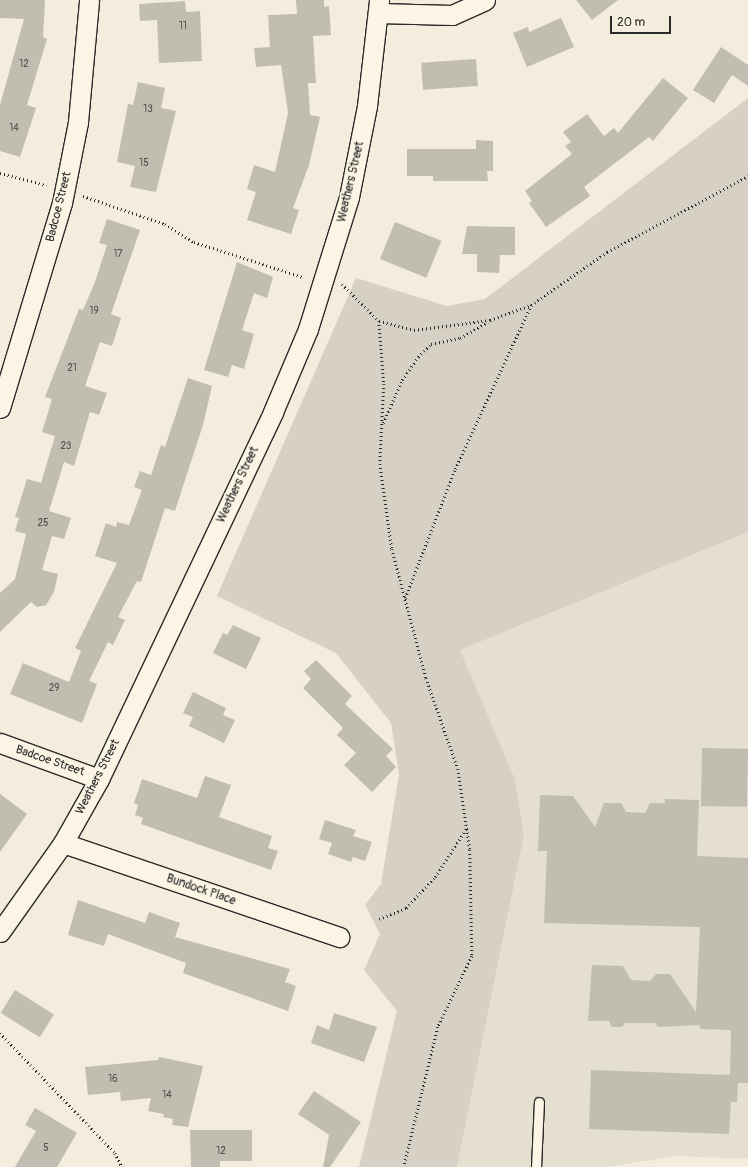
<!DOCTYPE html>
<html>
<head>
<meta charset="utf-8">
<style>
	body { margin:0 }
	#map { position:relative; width:748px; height:1167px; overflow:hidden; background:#f4edde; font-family:Pangolin,sans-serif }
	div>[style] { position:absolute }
	.built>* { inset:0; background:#e5dfd0 }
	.green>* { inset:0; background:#d6d1c4 }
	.building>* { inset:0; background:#c2bdb1; transform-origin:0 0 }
	.path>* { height:2.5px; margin-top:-1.25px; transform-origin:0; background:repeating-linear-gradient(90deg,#2b2b2b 0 1px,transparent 0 4px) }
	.roads { filter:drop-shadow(1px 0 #2b2b2b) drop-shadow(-1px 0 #2b2b2b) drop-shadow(0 1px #2b2b2b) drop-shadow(0 -1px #2b2b2b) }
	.lane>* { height:9px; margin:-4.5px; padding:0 4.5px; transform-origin:4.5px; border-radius:4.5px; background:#fcf5e5 }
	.street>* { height:19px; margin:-9.5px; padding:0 9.5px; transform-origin:9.5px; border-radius:9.5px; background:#fcf5e5 }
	span { translate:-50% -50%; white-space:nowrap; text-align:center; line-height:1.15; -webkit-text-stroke:3.5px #fcf5e5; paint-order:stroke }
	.number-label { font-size:10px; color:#51504c }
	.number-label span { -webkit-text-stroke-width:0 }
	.street-label { font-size:12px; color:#2b2b2b }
	.scale { position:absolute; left:610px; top:16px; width:61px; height:18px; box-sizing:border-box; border:2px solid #2b2b2b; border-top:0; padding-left:5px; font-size:12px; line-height:14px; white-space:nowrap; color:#2b2b2b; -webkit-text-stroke:3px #fcf5e5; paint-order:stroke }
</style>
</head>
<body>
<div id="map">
	<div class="built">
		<div style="clip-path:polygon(748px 532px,748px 1159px,678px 1156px,605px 1167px,457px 1167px,524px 835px,515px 779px,460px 650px)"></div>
	</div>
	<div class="green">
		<div style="clip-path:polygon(748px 98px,748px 532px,460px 650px,515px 779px,524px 835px,457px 1167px,359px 1167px,397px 1011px,364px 970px,380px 934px,365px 905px,381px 884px,399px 775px,391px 723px,336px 653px,217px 596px,356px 278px,447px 306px,485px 299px)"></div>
	</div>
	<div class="building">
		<div style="clip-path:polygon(0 0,45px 0,43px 37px,47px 39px,27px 105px,36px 108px,20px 157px,0 151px,0 105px,24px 19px,0 18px)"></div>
		<div style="clip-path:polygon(296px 0,324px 0,324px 7px,329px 6px,331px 35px,313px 36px,316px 83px,308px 83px,310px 115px,320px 117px,309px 165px,293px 208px,299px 210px,291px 234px,247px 220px,256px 192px,247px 189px,254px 165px,275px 172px,288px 113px,281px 65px,256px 67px,254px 48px,270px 47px,268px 15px,297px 14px)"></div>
		<div style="clip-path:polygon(576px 0,618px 0,592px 20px)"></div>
		<div style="clip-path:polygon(185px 1px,186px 12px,200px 11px,202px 61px,159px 63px,157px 20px,140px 21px,139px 4px)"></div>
		<div style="clip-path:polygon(561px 18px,574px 47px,527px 67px,513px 33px,528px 27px,529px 32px)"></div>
		<div style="clip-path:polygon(721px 47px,748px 65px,748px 86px,732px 75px,714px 103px,693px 90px)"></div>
		<div style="left:476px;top:59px;width:27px;height:55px;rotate:86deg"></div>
		<div style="clip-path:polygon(663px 78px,688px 98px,653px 141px,649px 137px,584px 187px,590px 196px,546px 227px,529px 203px,532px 201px,525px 191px,572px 154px,565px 146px,571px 142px,563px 132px,587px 114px,604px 136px,614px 128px,618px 133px)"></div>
		<div style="clip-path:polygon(138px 82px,165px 88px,161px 108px,176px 111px,156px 192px,130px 187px,135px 166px,117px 162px,128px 104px,133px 105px)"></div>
		<div style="clip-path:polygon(476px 140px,493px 141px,493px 171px,487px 171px,488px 181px,433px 181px,433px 176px,407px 176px,407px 149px,476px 149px)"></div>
		<div style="clip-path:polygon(107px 219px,140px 230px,111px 314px,121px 318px,112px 346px,100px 342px,85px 386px,107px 393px,99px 415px,90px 412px,74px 466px,64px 462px,49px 511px,71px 518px,64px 539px,52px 536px,42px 570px,58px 574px,54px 592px,46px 605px,37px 607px,31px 602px,0 632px,0 593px,15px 579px,26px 534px,15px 531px,19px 518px,15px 517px,27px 479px,41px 483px,55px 436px,42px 432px,52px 399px,45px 397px,79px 309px,83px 310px,95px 282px,107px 245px,99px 243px)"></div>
		<div style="left:395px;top:222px;width:50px;height:40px;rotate:22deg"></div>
		<div style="clip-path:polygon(467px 226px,515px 227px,515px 255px,500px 255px,499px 273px,477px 272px,477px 254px,462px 254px)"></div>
		<div style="clip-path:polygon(237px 262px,273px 277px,267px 298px,254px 293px,242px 330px,254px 334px,244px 369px,232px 365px,228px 377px,204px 370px)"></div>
		<div style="clip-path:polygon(188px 378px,212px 386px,203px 425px,175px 511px,165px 508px,141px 582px,137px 581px,118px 617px,125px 620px,113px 645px,108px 642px,89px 681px,97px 684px,82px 723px,10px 694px,23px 663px,69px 682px,81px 651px,75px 648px,117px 563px,95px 556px,106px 523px,116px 527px,117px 522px,129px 525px,142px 490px,134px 487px,140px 471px,151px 475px,161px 445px,165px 447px)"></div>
		<div style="clip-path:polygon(233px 625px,261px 638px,246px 669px,213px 653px,223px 633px,227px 635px)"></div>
		<div style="clip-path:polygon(316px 660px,352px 696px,345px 704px,393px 749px,386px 756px,396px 767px,372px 792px,344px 765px,356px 753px,337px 735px,343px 728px,303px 688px,311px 679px,304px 671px)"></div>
		<div style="clip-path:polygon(193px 692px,226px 708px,223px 715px,235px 720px,224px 743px,189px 726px,193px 717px,183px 713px)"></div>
		<div style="left:702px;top:748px;width:46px;height:58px;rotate:1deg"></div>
		<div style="clip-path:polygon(205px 776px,231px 785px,219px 817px,272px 836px,268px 848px,278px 851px,271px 870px,141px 824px,143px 818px,135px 815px,138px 805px,134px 803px,142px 779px,197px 798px)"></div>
		<div style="clip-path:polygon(0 794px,27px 814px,0 852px)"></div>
		<div style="clip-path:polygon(540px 795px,573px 796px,595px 827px,604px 803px,621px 803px,626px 812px,645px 813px,650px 803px,665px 803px,665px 799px,699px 800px,697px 856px,748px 858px,748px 1083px,738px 1083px,737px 1102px,731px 1102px,729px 1134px,589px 1129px,591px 1070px,730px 1075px,731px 1030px,701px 1029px,699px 1025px,658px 1027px,655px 1023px,625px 1023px,622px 1027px,612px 1027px,609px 1021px,588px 1021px,592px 965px,623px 966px,631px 980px,650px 981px,656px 974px,670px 974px,696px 1012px,700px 927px,544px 923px,547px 851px,538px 851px)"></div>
		<div style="clip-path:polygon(325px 820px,356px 830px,353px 836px,372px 842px,365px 861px,353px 857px,351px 862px,328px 854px,332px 843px,319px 839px)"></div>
		<div style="clip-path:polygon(78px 900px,145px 923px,149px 912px,180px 923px,175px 937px,290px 969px,285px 982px,296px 986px,288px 1011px,183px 973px,186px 963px,108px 934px,104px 946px,68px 935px)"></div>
		<div style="left:15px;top:990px;width:46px;height:27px;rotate:32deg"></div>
		<div style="clip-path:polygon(334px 1013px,377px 1027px,364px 1062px,311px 1043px,317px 1025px,329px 1030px)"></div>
		<div style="clip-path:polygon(159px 1057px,203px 1066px,188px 1127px,172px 1125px,173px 1119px,163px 1117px,164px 1114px,148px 1111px,151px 1098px,121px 1101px,120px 1092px,88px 1095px,85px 1067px,158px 1060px)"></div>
		<div style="clip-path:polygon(314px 1091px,361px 1122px,330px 1167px,323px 1167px,329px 1135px,298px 1114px)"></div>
		<div style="clip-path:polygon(35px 1108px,77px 1133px,57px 1167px,15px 1167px,36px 1131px,25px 1125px)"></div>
		<div style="clip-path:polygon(190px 1130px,252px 1130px,252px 1161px,220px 1161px,220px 1167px,191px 1167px)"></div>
	</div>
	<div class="path">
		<div style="left:0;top:173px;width:48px;rotate:14.6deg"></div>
		<div style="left:83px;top:196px;width:87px;rotate:18.9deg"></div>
		<div style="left:165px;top:224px;width:34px;rotate:32deg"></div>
		<div style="left:194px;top:242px;width:114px;rotate:17.8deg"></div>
		<div style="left:342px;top:284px;width:52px;rotate:45deg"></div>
		<div style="left:379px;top:321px;width:36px;rotate:14deg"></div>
		<div style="left:414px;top:330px;width:77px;rotate:-7.5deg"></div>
		<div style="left:490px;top:320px;width:44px;rotate:-20.1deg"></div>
		<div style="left:531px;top:305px;width:93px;rotate:-34.9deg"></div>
		<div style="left:607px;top:252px;width:160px;rotate:-28.3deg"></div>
		<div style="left:379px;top:321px;width:63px;rotate:85.5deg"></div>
		<div style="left:384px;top:384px;width:80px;rotate:92.9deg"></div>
		<div style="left:380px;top:464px;width:86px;rotate:82deg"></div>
		<div style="left:392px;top:549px;width:133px;rotate:75.2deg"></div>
		<div style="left:426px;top:678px;width:96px;rotate:70.6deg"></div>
		<div style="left:458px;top:769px;width:82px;rotate:81.6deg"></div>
		<div style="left:470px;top:850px;width:106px;rotate:88.9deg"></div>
		<div style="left:472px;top:956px;width:79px;rotate:115.6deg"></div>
		<div style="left:438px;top:1027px;width:144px;rotate:103.7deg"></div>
		<div style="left:383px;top:423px;width:47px;rotate:-66.2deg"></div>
		<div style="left:402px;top:380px;width:28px;rotate:-55deg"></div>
		<div style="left:418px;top:357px;width:18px;rotate:-45deg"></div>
		<div style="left:431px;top:344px;width:30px;rotate:-12deg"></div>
		<div style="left:460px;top:338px;width:32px;rotate:-30deg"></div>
		<div style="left:405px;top:598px;width:138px;rotate:-68.8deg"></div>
		<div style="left:455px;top:469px;width:181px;rotate:-65.1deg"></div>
		<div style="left:379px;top:919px;width:29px;rotate:-22deg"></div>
		<div style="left:406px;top:908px;width:42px;rotate:-46.9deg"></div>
		<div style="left:435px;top:877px;width:57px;rotate:-57.1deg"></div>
		<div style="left:0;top:1033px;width:166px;rotate:46.2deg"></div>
		<div style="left:115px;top:1153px;width:16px;rotate:63deg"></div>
	</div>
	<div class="roads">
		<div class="lane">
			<div style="left:536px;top:1167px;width:65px;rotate:-87.4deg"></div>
		</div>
		<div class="street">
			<div style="left:378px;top:13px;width:74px;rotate:1.5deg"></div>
			<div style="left:452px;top:15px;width:36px;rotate:-24deg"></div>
			<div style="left:0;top:408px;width:214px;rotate:-73.2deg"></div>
			<div style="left:62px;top:203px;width:83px;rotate:-78.8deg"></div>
			<div style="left:78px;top:122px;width:122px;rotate:-84.8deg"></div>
			<div style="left:0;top:743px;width:105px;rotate:20deg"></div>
			<div style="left:63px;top:843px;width:292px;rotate:18.8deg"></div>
			<div style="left:0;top:932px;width:109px;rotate:-54.7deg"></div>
			<div style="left:63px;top:843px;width:73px;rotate:-60.6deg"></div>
			<div style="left:99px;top:779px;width:406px;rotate:-64.6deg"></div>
			<div style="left:273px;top:412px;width:90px;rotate:-67.1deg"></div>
			<div style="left:308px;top:329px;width:138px;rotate:-72.7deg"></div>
			<div style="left:349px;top:197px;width:93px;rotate:-78.8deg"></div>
			<div style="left:367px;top:106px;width:107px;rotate:-83.5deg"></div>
		</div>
	</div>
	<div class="number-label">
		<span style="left:183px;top:27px">11</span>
		<span style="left:24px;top:65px">12</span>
		<span style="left:148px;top:110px">13</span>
		<span style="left:14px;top:129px">14</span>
		<span style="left:144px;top:164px">15</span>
		<span style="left:118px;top:255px">17</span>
		<span style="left:94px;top:312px">19</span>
		<span style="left:72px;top:369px">21</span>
		<span style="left:66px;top:447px">23</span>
		<span style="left:43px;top:524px">25</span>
		<span style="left:54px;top:689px">29</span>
		<span style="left:113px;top:1080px">16</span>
		<span style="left:167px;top:1096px">14</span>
		<span style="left:46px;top:1149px">5</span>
		<span style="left:221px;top:1152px">12</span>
	</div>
	<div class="street-label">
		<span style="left:351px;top:182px;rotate:-77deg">Weathers Street</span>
		<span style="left:59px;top:207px;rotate:-76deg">Badcoe Street</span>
		<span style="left:238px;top:485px;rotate:-65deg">Weathers Street</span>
		<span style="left:50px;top:761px;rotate:19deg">Badcoe Street</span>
		<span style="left:98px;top:777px;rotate:-63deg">Weathers Street</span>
		<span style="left:201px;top:890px;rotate:19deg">Bundock Place</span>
	</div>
	<div class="scale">20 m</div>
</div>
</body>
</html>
